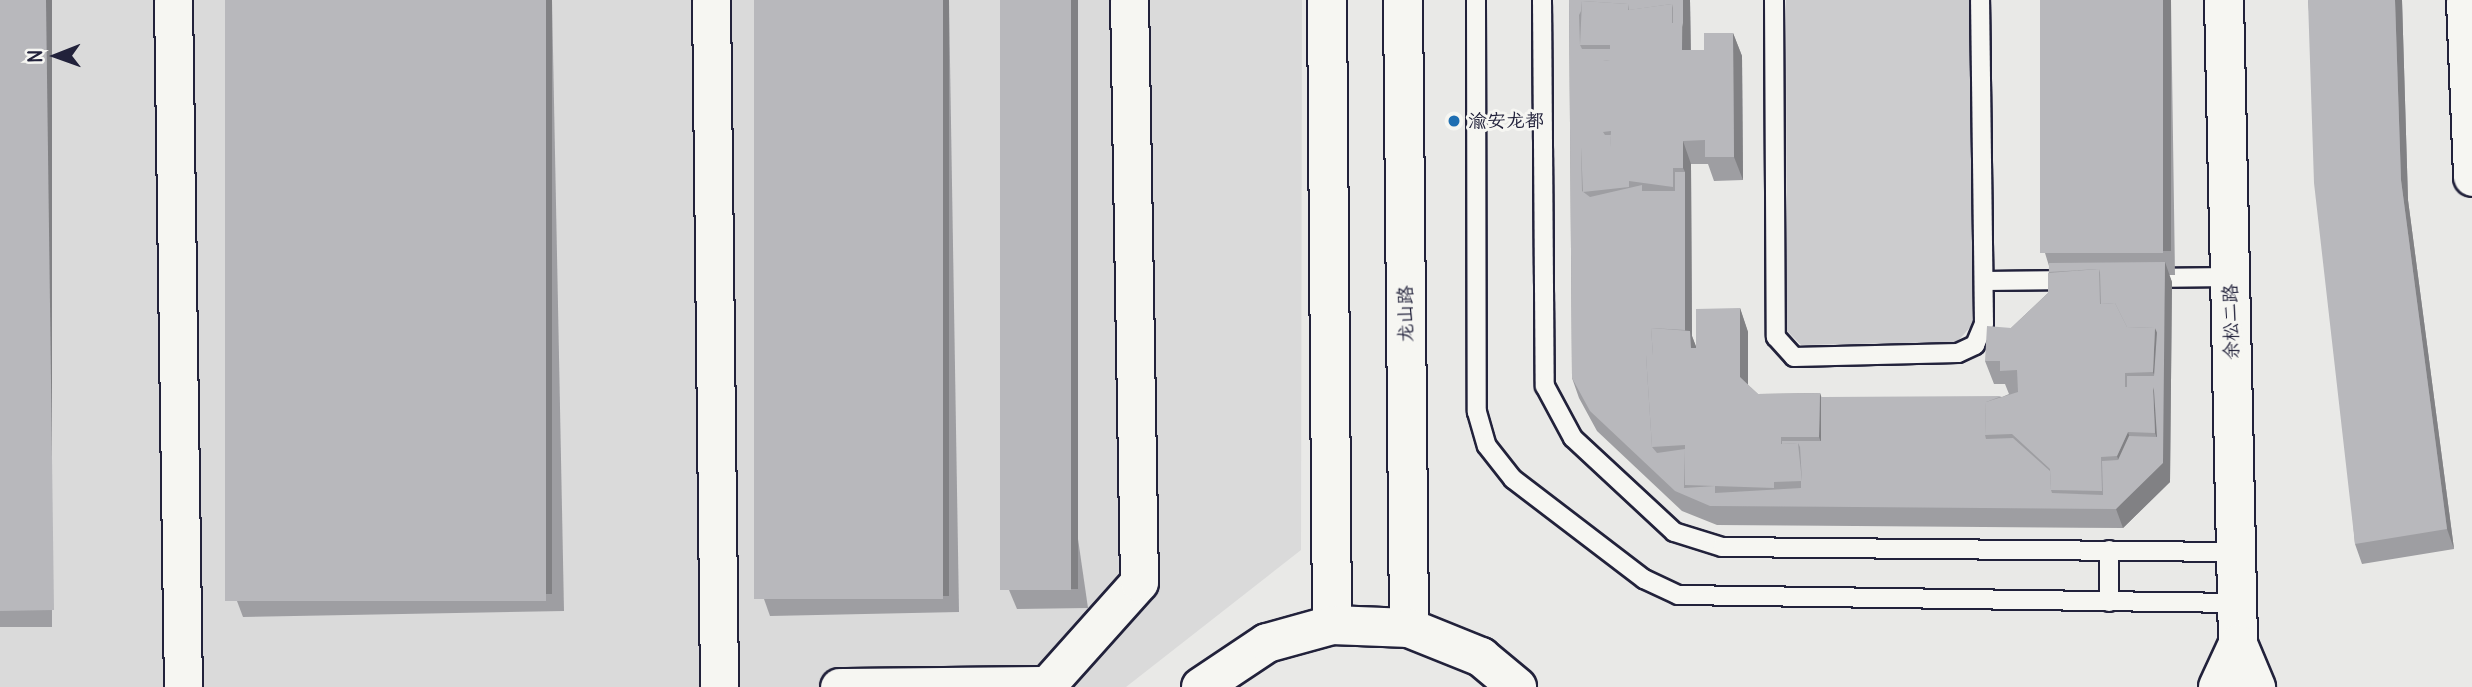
<!DOCTYPE html>
<html>
<head>
<meta charset="utf-8">
<style>
	body { margin:0 }
	#map { position:relative; width:2472px; height:687px; overflow:hidden; background:#e9e9e7; font-family:Delius,"LXGW WenKai TC",sans-serif }
	div>[style] { position:absolute }
	.built>* { inset:0; background:#dadada }
	.green>* { inset:0; background:#ccccce }
	.roads { filter:drop-shadow(2px 0 #22223b) drop-shadow(-2px 0 #22223b) drop-shadow(0 2px #22223b) drop-shadow(0 -2px #22223b) }
	.service>* { height:18px; margin:-9px; padding:0 9px; transform-origin:9px; border-radius:9px; background:#f6f6f2 }
	.minor>* { height:37px; margin:-18.5px; padding:0 18.5px; transform-origin:18.5px; border-radius:18.5px; background:#f6f6f2 }
	.tertiary>* { height:38px; margin:-19px; padding:0 19px; transform-origin:19px; border-radius:19px; background:#f6f6f2 }
	.primary>* { height:38px; margin:-19px; padding:0 19px; transform-origin:19px; border-radius:19px; background:#f6f6f2 }
	.wall>* { inset:0; background:#9e9ea2; transform-origin:0 0 }
	.shaded-wall>* { inset:0; background:#818184; transform-origin:0 0 }
	.building>* { inset:0; background:#b8b8bc; transform-origin:0 0 }
	.dots>* { width:19px; height:19px; translate:-50% -50%; box-sizing:border-box; border:4px solid #f6f6f2; border-radius:50% }
	span { translate:-50% -50%; white-space:nowrap; text-align:center; line-height:1.15; -webkit-text-stroke:6px #f6f6f2; paint-order:stroke }
	.poi-label { font-size:19px; color:#22223b }
	.left { translate:0 -50%; text-align:left }
	.street-label { font-size:19px; color:#22223b }
	.north { position:absolute; left:21px; top:21px; width:70px; height:70px; -webkit-text-stroke:5px #f6f6f2; paint-order:stroke; rotate:269deg; font-size:19px; font-weight:700; line-height:28px; text-align:center; color:#22223b }
	.north::after { content:''; display:block; margin:auto; width:24px; height:32px; background:#22223b; clip-path:polygon(50% 0,100% 100%,50% 72%,0 100%) }
</style>
</head>
<body>
<div id="map">
	<div class="built">
		<div style="clip-path:polygon(0 0,1302px 0,1301px 550px,1126px 687px,0 687px)"></div>
	</div>
	<div class="green">
		<div style="clip-path:polygon(1786px 0,1970px 0,1973px 324px,1957px 342px,1801px 345px,1787px 331px)"></div>
	</div>
	<div class="roads">
		<div class="service">
			<div style="left:1476px;top:0;width:412px;rotate:89.9deg"></div>
			<div style="left:1477px;top:412px;width:35px;rotate:74deg"></div>
			<div style="left:1487px;top:446px;width:42px;rotate:51.8deg"></div>
			<div style="left:1513px;top:479px;width:165px;rotate:37.4deg"></div>
			<div style="left:1644px;top:579px;width:38px;rotate:25deg"></div>
			<div style="left:1678px;top:595px;width:559px;rotate:0.82deg"></div>
			<div style="left:1542px;top:0;width:386px;rotate:89.6deg"></div>
			<div style="left:1545px;top:386px;width:59px;rotate:61.7deg"></div>
			<div style="left:1573px;top:438px;width:138px;rotate:42.9deg"></div>
			<div style="left:1674px;top:532px;width:50px;rotate:17.4deg"></div>
			<div style="left:1722px;top:547px;width:514px;rotate:0.56deg"></div>
			<div style="left:1774px;top:0;width:337px;rotate:89.7deg"></div>
			<div style="left:1776px;top:337px;width:27px;rotate:48deg"></div>
			<div style="left:1794px;top:357px;width:164px;rotate:-1.4deg"></div>
			<div style="left:1958px;top:353px;width:19px;rotate:-25deg"></div>
			<div style="left:1975px;top:345px;width:23px;rotate:-67deg"></div>
			<div style="left:1984px;top:324px;width:324px;rotate:-90.7deg"></div>
			<div style="left:2148px;top:278px;width:82px;rotate:-0.7deg"></div>
			<div style="left:1984px;top:281px;width:87px;rotate:-0.7deg"></div>
			<div style="left:2109px;top:550px;width:52px;rotate:90deg"></div>
		</div>
		<div class="minor">
			<div style="left:173px;top:0;width:687px;rotate:89.17deg"></div>
			<div style="left:711px;top:0;width:687px;rotate:89.33deg"></div>
			<div style="left:2465px;top:0;width:177px;rotate:87.7deg"></div>
			<div style="left:839px;top:687px;width:208px;rotate:-0.6deg"></div>
			<div style="left:1047px;top:685px;width:138px;rotate:-48.2deg"></div>
			<div style="left:1139px;top:582px;width:582px;rotate:-90.98deg"></div>
		</div>
		<div class="tertiary">
			<div style="left:2224px;top:0;width:644px;rotate:88.75deg"></div>
			<div style="left:2238px;top:644px;width:47px;rotate:67.3deg"></div>
			<div style="left:2218px;top:687px;width:47px;rotate:-65.1deg"></div>
		</div>
		<div class="primary">
			<div style="left:1327px;top:0;width:625px;rotate:89.54deg"></div>
			<div style="left:1403px;top:0;width:628px;rotate:89.45deg"></div>
			<div style="left:1201px;top:687px;width:79px;rotate:-33.7deg"></div>
			<div style="left:1267px;top:643px;width:67px;rotate:-15.5deg"></div>
			<div style="left:1332px;top:625px;width:77px;rotate:2.2deg"></div>
			<div style="left:1409px;top:628px;width:78px;rotate:21.9deg"></div>
			<div style="left:1481px;top:657px;width:47px;rotate:39.8deg"></div>
		</div>
	</div>
	<div class="wall">
		<div style="left:0;top:0;width:52px;height:627px"></div>
		<div style="clip-path:polygon(552px 0,564px 611px,243px 617px,237px 601px)"></div>
		<div style="clip-path:polygon(754px 0,949px 0,959px 612px,770px 616px,764px 599px)"></div>
		<div style="clip-path:polygon(1000px 0,1088px 608px,1017px 609px,1009px 590px)"></div>
		<div style="clip-path:polygon(1569px 0,1690px 0,1691px 50px,1704px 50px,1733px 33px,1742px 56px,1743px 180px,1714px 181px,1708px 164px,1691px 164px,1692px 336px,1696px 347px,1740px 308px,1748px 332px,1748px 385px,1758px 394px,1820px 393px,1821px 397px,2002px 397px,2009px 394px,2005px 384px,1994px 384px,1985px 361px,2011px 328px,2048px 293px,2049px 266px,2045px 253px,2040px 0,2171px 0,2175px 275px,2169px 275px,2172px 282px,2170px 482px,2123px 528px,1717px 525px,1682px 511px,1597px 431px,1579px 398px,1572px 378px)"></div>
		<div style="clip-path:polygon(2308px 0,2402px 0,2408px 200px,2454px 549px,2362px 564px,2355px 544px)"></div>
	</div>
	<div class="shaded-wall">
		<div style="left:46px;top:0;width:6px;height:610px"></div>
		<div style="left:546px;top:0;width:6px;height:594px"></div>
		<div style="left:943px;top:0;width:6px;height:596px"></div>
		<div style="left:1071px;top:0;width:7px;height:589px"></div>
		<div style="clip-path:polygon(1683px 0,1690px 0,1691px 74px,1682px 50px)"></div>
		<div style="left:2163px;top:0;width:8px;height:251px"></div>
		<div style="clip-path:polygon(2395px 0,2402px 0,2408px 200px,2454px 549px,2447px 529px,2401px 180px)"></div>
		<div style="clip-path:polygon(1733px 33px,1742px 56px,1743px 180px,1734px 157px)"></div>
		<div style="clip-path:polygon(1683px 141px,1691px 164px,1692px 336px,1699px 354px,1699px 371px,1685px 334px,1685px 172px,1683px 168px)"></div>
		<div style="clip-path:polygon(2165px 262px,2172px 282px,2170px 482px,2123px 528px,2116px 509px,2163px 454px,2155px 433px,2153px 387px,2161px 410px)"></div>
		<div style="clip-path:polygon(1740px 308px,1748px 332px,1748px 400px,1740px 377px)"></div>
		<div style="clip-path:polygon(2155px 328px,2164px 351px,2162px 396px,2153px 372px)"></div>
		<div style="clip-path:polygon(1820px 393px,1828px 417px,1828px 461px,1819px 437px)"></div>
		<div style="clip-path:polygon(2128px 432px,2136px 456px,2125px 480px,2117px 456px)"></div>
	</div>
	<div class="building">
		<div style="clip-path:polygon(0 0,46px 0,54px 610px,0 611px)"></div>
		<div style="left:225px;top:0;width:321px;height:601px"></div>
		<div style="left:754px;top:0;width:189px;height:599px"></div>
		<div style="left:1000px;top:0;width:71px;height:590px"></div>
		<div style="clip-path:polygon(1569px 0,1683px 0,1683px 27px,1682px 23px,1673px 23px,1673px 8px,1672px 4px,1629px 10px,1628px 4px,1582px 1px,1581px 11px,1579px 15px,1580px 45px,1582px 49px,1610px 49px,1610px 60px,1603px 61px,1603px 132px,1605px 135px,1611px 135px,1610px 147px,1581px 147px,1582px 191px,1590px 197px,1642px 185px,1642px 191px,1675px 191px,1675px 172px,1685px 172px,1685px 330px,1651px 328px,1653px 355px,1646px 355px,1652px 447px,1657px 453px,1685px 449px,1684px 488px,1715px 486px,1715px 493px,1801px 488px,1801px 481px,1802px 481px,1800px 447px,1798px 443px,1782px 444px,1782px 441px,1821px 441px,1821px 397px,2002px 396px,1986px 402px,1985px 435px,1986px 439px,2013px 438px,2050px 471px,2051px 490px,2052px 493px,2103px 495px,2102px 461px,2118px 460px,2129px 436px,2157px 437px,2154px 391px,2153px 387px,2127px 387px,2127px 376px,2154px 376px,2157px 332px,2155px 328px,2127px 327px,2115px 303px,2101px 304px,2100px 273px,2099px 269px,2049px 272px,2049px 263px,2165px 262px,2163px 463px,2116px 509px,1710px 506px,1675px 491px,1590px 411px,1572px 378px)"></div>
		<div style="left:2040px;top:0;width:123px;height:253px"></div>
		<div style="clip-path:polygon(2308px 0,2395px 0,2401px 180px,2447px 529px,2355px 544px,2314px 183px)"></div>
		<div style="clip-path:polygon(1582px 1px,1628px 4px,1628px 10px,1672px 4px,1672px 23px,1682px 23px,1682px 50px,1704px 50px,1704px 33px,1733px 33px,1734px 157px,1705px 157px,1705px 140px,1683px 141px,1683px 168px,1673px 168px,1673px 187px,1629px 181px,1629px 187px,1583px 192px,1581px 147px,1610px 147px,1611px 131px,1603px 132px,1603px 61px,1610px 60px,1610px 45px,1580px 45px)"></div>
		<div style="clip-path:polygon(2099px 269px,2100px 304px,2115px 303px,2127px 327px,2155px 328px,2153px 372px,2125px 373px,2125px 387px,2153px 387px,2155px 433px,2128px 432px,2117px 456px,2101px 457px,2102px 491px,2051px 490px,2050px 469px,2012px 434px,1985px 435px,1986px 402px,2018px 392px,2017px 370px,2000px 371px,2000px 361px,1985px 361px,1987px 326px,2011px 328px,2048px 293px,2048px 273px)"></div>
		<div style="clip-path:polygon(1740px 308px,1740px 377px,1758px 394px,1820px 393px,1819px 437px,1781px 437px,1781px 444px,1798px 443px,1802px 481px,1774px 482px,1774px 488px,1685px 485px,1685px 445px,1652px 447px,1646px 355px,1653px 355px,1651px 328px,1690px 331px,1691px 348px,1696px 348px,1696px 309px)"></div>
	</div>
	<div class="dots">
		<div style="left:1454px;top:121px;background:#1f6fb2"></div>
	</div>
	<div class="poi-label">
		<span class="left" style="left:1468px;top:121px">渝安龙都</span>
	</div>
	<div class="street-label">
		<span style="left:1406px;top:314px;rotate:-91deg">龙山路</span>
		<span style="left:2231px;top:322px;rotate:-91deg">余松二路</span>
	</div>
	<div class="north">N</div>
</div>
</body>
</html>
